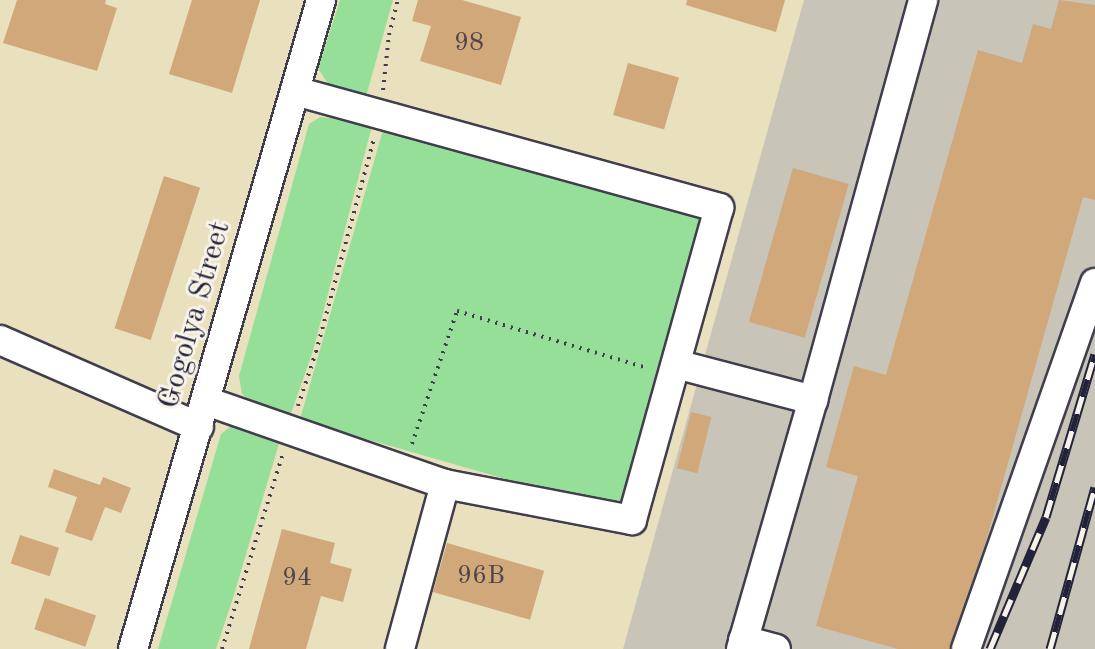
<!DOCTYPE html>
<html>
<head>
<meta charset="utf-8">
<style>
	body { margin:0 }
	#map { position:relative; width:1095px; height:649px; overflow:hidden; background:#e9e0bd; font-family:"Old Standard TT",serif }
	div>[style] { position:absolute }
	.industrial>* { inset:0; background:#c8c4b8 }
	.green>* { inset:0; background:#96df99; transform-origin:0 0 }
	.building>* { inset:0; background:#d0a87a; transform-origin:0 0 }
	.path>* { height:4px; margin-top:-2px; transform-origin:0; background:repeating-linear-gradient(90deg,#403e4e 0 2px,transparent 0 8px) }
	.roads { filter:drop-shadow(2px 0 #403e4e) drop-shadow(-2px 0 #403e4e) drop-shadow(0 2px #403e4e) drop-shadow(0 -2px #403e4e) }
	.minor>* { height:28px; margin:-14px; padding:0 14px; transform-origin:14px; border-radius:14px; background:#fff }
	.rail>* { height:9px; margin-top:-4.5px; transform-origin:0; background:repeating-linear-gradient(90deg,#f7f3e8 0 18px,#22223b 0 36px); box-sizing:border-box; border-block:2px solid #22223b }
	span { translate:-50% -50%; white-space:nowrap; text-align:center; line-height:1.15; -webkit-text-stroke:6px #f7f3e8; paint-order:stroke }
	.number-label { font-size:26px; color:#4e444b }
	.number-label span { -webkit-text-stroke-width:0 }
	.street-label { font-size:30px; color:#22223b }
</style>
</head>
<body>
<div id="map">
	<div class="industrial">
		<div style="clip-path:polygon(804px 0,1095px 0,1095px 649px,623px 649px)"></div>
	</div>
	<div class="green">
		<div style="clip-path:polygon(340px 0,393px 0,365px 100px,330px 87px,318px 68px)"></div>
		<div style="clip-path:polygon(320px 117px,373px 122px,313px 351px,289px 419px,257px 407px,242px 394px,239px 376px,309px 124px)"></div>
		<div style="left:385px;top:123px;width:332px;height:309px;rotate:16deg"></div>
		<div style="clip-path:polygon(230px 427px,249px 428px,281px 437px,233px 598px,216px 649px,158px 649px,221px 434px)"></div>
	</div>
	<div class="building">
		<div style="clip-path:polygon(17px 0,106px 0,105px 4px,117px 8px,97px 71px,3px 43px)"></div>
		<div style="clip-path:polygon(192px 0,260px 0,232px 93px,169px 74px)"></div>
		<div style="clip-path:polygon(418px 0,462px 0,521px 17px,501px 85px,420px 61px,431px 26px,412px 21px)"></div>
		<div style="clip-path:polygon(687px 0,785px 0,776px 32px,686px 5px)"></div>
		<div style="clip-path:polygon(1059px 0,1095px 5px,1095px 200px,1083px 197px,986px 541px,949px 649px,898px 649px,816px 626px,858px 476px,826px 467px,854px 366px,886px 375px,978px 50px,1022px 63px,1033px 24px,1051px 29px)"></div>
		<div style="left:628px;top:63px;width:53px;height:54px;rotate:16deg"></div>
		<div style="left:793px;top:168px;width:58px;height:160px;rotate:16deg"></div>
		<div style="left:164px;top:176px;width:38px;height:160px;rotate:18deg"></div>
		<div style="left:691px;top:412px;width:21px;height:58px;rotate:14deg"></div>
		<div style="clip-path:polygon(54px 469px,100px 485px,103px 477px,131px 488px,121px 513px,105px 507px,92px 541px,65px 532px,77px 497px,48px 487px)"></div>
		<div style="clip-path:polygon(282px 529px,335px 543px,330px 563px,352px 569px,343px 602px,321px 596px,306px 649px,249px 649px)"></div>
		<div style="left:20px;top:535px;width:41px;height:30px;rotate:18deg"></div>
		<div style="left:447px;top:543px;width:101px;height:51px;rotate:16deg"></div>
		<div style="left:45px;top:598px;width:54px;height:33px;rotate:19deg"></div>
	</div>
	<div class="path">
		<div style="left:383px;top:90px;width:55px;rotate:-83.8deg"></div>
		<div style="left:389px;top:35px;width:36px;rotate:-76deg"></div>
		<div style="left:298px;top:406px;width:57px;rotate:-71.6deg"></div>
		<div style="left:316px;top:352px;width:222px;rotate:-74.8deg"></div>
		<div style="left:412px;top:444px;width:140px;rotate:-71.3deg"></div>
		<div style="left:457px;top:311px;width:198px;rotate:16.7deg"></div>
		<div style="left:222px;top:649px;width:205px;rotate:-72.7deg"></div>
	</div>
	<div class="roads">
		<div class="minor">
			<div style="left:295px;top:91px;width:440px;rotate:15.4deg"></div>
			<div style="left:719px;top:208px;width:324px;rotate:105.6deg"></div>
			<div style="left:632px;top:520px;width:190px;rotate:-169.1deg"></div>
			<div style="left:0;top:340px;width:217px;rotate:23.6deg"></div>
			<div style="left:676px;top:364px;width:142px;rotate:14.7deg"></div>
			<div style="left:813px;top:400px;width:415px;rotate:-74.6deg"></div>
			<div style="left:206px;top:401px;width:253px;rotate:19.2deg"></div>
			<div style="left:445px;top:484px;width:171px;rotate:105.3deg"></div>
			<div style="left:743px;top:640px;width:34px;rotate:15deg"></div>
			<div style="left:133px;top:649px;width:676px;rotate:-73.84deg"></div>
			<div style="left:741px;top:649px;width:259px;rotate:-73.9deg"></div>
			<div style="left:966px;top:649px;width:388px;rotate:-70.6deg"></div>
		</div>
	</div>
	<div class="rail">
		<div style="left:990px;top:649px;width:143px;rotate:-67deg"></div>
		<div style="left:1046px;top:517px;width:170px;rotate:-73.3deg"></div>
		<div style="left:1050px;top:649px;width:168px;rotate:-74.5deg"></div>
	</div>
	<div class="number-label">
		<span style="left:469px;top:44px">98</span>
		<span style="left:481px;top:577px">96В</span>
		<span style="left:297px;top:579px">94</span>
	</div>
	<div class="street-label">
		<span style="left:195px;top:315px;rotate:-74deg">Gogolya Street</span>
	</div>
</div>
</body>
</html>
